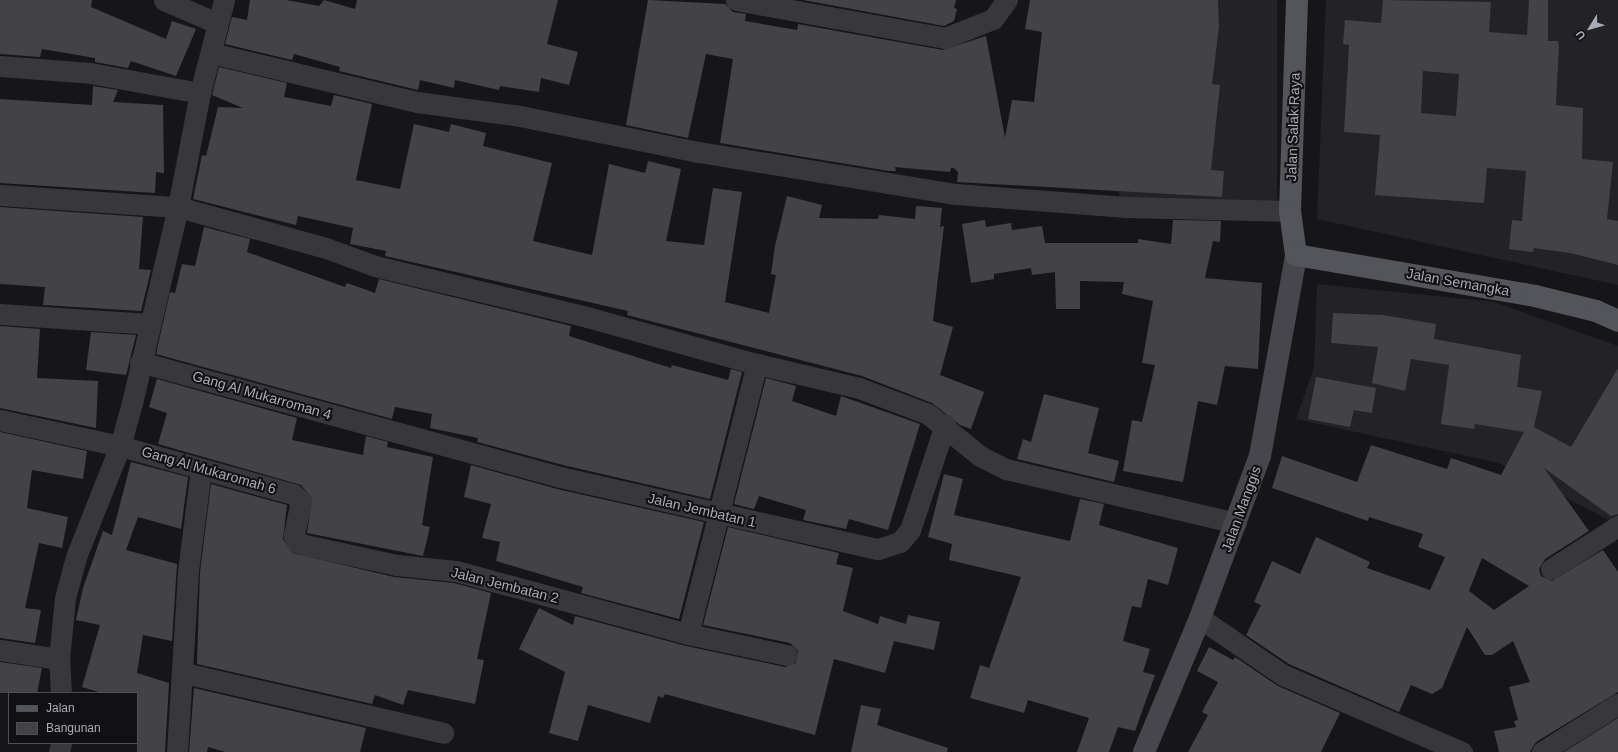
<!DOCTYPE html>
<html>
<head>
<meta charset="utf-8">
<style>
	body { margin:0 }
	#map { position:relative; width:1618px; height:752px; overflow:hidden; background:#161618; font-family:Helvetica,sans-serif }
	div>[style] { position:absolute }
	.built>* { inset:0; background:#232224; transform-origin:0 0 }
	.building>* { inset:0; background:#434347 }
	.street>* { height:21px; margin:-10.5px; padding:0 10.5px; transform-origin:10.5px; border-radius:10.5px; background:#38373c }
	.secondary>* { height:22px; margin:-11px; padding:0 11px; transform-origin:11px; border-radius:11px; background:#46464c }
	.primary>* { height:22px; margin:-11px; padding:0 11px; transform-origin:11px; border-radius:11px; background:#54545b }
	span { translate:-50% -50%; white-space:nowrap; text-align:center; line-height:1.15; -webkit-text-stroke:4px #111113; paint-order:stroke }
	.street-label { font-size:14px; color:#a9abb6 }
	.legend { position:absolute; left:8px; top:692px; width:130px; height:52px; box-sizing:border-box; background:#111113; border:1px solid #4e4f54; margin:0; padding:5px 7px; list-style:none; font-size:12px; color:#a9abb6 }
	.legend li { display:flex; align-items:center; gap:8px; height:20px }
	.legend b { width:20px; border:1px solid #4e4f54 }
	.north { position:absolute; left:1570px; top:8px; width:40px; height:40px; -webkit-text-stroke:3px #111113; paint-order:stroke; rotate:233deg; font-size:11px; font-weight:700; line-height:16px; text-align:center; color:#a9abb6 }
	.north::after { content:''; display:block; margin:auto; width:14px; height:18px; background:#a9abb6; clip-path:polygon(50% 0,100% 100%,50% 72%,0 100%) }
</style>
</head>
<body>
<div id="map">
	<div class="built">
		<div style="left:1119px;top:0;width:158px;height:201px"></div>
		<div style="clip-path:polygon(1326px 0,1618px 0,1618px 285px,1317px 219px)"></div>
		<div style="clip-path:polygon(1317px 284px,1494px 302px,1618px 346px,1618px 525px,1499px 463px,1296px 419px,1314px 368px)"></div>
	</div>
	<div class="building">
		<div style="clip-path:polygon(0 0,92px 0,91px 7px,166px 39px,172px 21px,196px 29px,176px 76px,131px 61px,128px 68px,95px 62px,95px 58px,42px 49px,40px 57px,0 54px)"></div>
		<div style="clip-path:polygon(250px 0,286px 0,319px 6px,324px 0,355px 9px,357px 0,558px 0,547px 44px,578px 52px,569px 85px,541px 78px,539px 92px,500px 86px,499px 90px,455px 80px,454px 88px,420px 80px,418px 90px,339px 71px,340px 67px,294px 54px,292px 60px,225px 44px,232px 17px,247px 20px)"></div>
		<div style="clip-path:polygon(648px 0,725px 4px,733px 12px,746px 14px,745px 21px,797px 30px,798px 24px,943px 50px,986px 36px,1005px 138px,1012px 100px,1034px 102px,1042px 32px,1025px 29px,1030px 0,1218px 0,1219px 27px,1212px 84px,1220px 85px,1211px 170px,1224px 171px,1222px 197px,957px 182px,958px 172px,954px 168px,951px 168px,950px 172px,895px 167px,896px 171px,889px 171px,720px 143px,733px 59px,706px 54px,688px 138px,626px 125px)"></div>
		<div style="clip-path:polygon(803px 0,956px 0,954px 8px,957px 9px,954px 21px,944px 26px)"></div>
		<div style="clip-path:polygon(evenodd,1383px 0,1491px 2px,1489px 32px,1527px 35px,1529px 0,1548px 0,1548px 41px,1558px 41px,1559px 47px,1556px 105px,1583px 108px,1582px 159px,1613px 162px,1607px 219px,1618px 221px,1618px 265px,1570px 253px,1534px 248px,1533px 252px,1509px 249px,1512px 220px,1522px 221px,1526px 171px,1487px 168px,1484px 203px,1375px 195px,1380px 135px,1344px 132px,1349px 45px,1343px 44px,1345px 20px,1381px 23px,1383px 0,1423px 71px,1459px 74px,1456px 116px,1421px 113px,1423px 71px)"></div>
		<div style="clip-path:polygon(219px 67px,287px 83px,284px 97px,331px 106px,334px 95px,372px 104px,356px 180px,400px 189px,414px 124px,449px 132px,451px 124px,486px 133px,483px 146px,552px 163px,533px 241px,592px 255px,609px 164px,645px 173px,648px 161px,681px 169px,666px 241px,704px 245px,713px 188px,742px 192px,725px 302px,769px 313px,776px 275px,771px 274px,775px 246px,787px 196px,822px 205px,819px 218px,878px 219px,879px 215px,915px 219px,916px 206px,942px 208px,940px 227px,944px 226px,933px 321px,953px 327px,940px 375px,984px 392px,971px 429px,960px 425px,932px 403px,862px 376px,627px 315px,628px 311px,385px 256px,386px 251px,350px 244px,353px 228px,298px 216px,296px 225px,193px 199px,202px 155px,206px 156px,218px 107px,243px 108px,212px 95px)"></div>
		<div style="clip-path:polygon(93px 86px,118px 90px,113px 102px,163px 105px,164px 173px,156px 172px,155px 193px,0 183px,0 99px,92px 105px)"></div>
		<div style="clip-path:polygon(0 207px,143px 217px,139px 269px,151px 270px,141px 311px,43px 305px,45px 287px,0 284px)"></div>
		<div style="clip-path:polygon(985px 220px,986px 227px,1011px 223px,1012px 230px,1042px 226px,1045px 243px,1138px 243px,1138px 239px,1171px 244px,1173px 220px,1221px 221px,1220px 242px,1213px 241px,1205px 278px,1262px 283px,1258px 369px,1225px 366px,1217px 405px,1198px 401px,1183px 482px,1123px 471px,1132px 420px,1142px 422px,1155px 365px,1142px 363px,1153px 301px,1122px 294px,1124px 282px,1080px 281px,1080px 309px,1056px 309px,1055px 272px,1032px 275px,1031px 268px,994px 274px,994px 279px,971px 283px,962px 224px)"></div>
		<div style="clip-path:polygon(204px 227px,250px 239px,247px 252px,345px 287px,347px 283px,375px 293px,379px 279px,571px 326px,569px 336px,671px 368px,672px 365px,728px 380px,731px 369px,742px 372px,710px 499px,563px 465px,477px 442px,478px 438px,430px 428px,432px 414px,395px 407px,392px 419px,156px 354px,170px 292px,175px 293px,182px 264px,195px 266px)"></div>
		<div style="clip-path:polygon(evenodd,1333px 313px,1383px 315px,1436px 324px,1434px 339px,1521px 355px,1517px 387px,1542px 391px,1534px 427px,1571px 447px,1618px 368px,1618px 514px,1611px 516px,1544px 468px,1589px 531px,1545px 559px,1539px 569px,1541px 576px,1552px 581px,1603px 550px,1618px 572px,1618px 692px,1536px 742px,1530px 752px,1499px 752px,1494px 731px,1516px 727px,1514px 721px,1518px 720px,1509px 687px,1530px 682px,1513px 641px,1492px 655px,1485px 655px,1467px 627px,1442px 688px,1432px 694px,1411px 685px,1399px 712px,1289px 664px,1246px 635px,1261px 605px,1254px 602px,1272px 561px,1300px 574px,1316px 537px,1370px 562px,1367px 568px,1430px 590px,1445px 557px,1418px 547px,1423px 534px,1369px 517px,1368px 521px,1272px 488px,1282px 456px,1357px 482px,1371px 445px,1447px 469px,1451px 458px,1501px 475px,1524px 432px,1475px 424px,1474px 429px,1441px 424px,1449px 365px,1411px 359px,1405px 391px,1372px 383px,1378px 347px,1331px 343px,1333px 313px,1482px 558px,1529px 586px,1494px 610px,1469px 591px,1482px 558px)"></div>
		<div style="clip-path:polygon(0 326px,40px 329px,37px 378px,98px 381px,96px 428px,0 408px)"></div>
		<div style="clip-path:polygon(91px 332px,136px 335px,126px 375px,86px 370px)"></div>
		<div style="clip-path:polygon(1316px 377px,1376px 388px,1372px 413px,1354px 410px,1350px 427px,1308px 419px)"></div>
		<div style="clip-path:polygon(766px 378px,796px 386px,792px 401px,836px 416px,841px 396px,920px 424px,888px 530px,849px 519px,846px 529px,803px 520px,806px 510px,759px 496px,754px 509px,734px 504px)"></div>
		<div style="clip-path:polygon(157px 379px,297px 418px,292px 440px,363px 455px,366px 436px,388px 442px,387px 447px,433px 457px,422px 525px,430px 527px,423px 556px,307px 533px,312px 498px,301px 485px,158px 444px,167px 413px,149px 407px)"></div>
		<div style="clip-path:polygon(1044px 394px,1099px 408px,1088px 453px,1119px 461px,1114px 482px,1017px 459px,1023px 439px,1031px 442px)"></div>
		<div style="clip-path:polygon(0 432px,87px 451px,83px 479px,32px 470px,27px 508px,68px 517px,62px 548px,39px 543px,25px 608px,41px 610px,35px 643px,0 638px)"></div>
		<div style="clip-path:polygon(131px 462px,188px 477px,181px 529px,138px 517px,126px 550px,177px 564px,172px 641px,143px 635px,137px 673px,169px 683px,165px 752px,137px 752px,137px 693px,102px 693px,82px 687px,100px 625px,76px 620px,83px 588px,103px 531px,112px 535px)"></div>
		<div style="clip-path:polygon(471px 465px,557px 489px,704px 522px,679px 619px,581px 593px,583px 587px,496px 561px,500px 542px,482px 538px,491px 504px,464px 497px)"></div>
		<div style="clip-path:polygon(944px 474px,963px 479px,954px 515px,1070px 541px,1080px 499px,1104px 504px,1099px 525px,1178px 548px,1168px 585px,1148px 579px,1141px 608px,1132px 606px,1123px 641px,1150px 649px,1143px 672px,1155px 675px,1135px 731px,1118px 727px,1109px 752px,1077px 752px,1089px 718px,1028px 700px,1024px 713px,970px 698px,980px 665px,989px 668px,1021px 577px,949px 560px,952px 544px,928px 537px)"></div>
		<div style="clip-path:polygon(211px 484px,287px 505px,283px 539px,293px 553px,394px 577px,454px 583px,491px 593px,477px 659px,484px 660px,475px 704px,408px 690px,403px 705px,375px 695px,372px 704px,197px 664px,200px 572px)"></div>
		<div style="clip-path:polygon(728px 527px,839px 553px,836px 564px,853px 568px,843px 611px,878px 624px,880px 616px,906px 624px,908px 615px,940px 622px,934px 650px,894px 641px,885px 673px,834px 659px,815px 735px,665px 694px,663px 698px,658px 696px,650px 723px,588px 705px,578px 741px,549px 733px,565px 672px,519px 649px,539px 608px,573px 625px,575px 616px,686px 646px,785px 667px,796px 663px,798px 651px,790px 643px,703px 625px)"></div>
		<div style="clip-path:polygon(1209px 647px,1233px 660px,1235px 657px,1278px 686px,1340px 713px,1321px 752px,1188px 752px,1208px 715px,1202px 712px,1218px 682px,1197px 671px)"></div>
		<div style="clip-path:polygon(0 662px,42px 668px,37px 693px,0 693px)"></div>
		<div style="clip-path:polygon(194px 688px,366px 728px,360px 752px,225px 752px,208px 747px,207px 752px,189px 752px)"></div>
		<div style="clip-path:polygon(861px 705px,881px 709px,877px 725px,948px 748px,947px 752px,851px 752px)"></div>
		<div style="clip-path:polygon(1618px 718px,1618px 752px,1564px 752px)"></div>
	</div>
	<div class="street">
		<div style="left:164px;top:0;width:58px;rotate:23.5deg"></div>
		<div style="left:736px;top:0;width:212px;rotate:10.3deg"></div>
		<div style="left:945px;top:38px;width:52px;rotate:-21.6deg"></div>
		<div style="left:993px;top:19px;width:24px;rotate:-54deg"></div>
		<div style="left:211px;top:53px;width:212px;rotate:13.4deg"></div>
		<div style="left:417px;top:102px;width:104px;rotate:7.7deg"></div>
		<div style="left:520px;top:116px;width:183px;rotate:11.4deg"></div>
		<div style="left:699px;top:152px;width:260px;rotate:9.3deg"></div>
		<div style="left:956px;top:194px;width:170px;rotate:4.4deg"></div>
		<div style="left:1126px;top:207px;width:164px;rotate:1.4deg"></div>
		<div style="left:0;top:66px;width:90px;rotate:4.4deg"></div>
		<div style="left:90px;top:73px;width:112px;rotate:10.3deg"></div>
		<div style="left:0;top:195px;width:178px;rotate:3.9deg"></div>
		<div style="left:178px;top:207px;width:154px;rotate:15.5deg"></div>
		<div style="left:326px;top:248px;width:52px;rotate:20.2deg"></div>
		<div style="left:375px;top:266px;width:218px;rotate:13.5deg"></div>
		<div style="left:587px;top:317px;width:176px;rotate:15.5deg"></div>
		<div style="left:757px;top:364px;width:105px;rotate:13.2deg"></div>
		<div style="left:859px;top:388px;width:74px;rotate:20.6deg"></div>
		<div style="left:928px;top:414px;width:67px;rotate:38.9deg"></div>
		<div style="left:980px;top:456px;width:29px;rotate:27deg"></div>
		<div style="left:1006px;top:469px;width:236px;rotate:13.2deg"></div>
		<div style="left:0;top:314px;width:149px;rotate:3.8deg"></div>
		<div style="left:140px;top:362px;width:435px;rotate:15.3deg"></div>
		<div style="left:560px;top:477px;width:326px;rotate:12.8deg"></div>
		<div style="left:878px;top:549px;width:23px;rotate:-18deg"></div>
		<div style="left:900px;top:542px;width:16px;rotate:-50deg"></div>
		<div style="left:910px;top:530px;width:111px;rotate:-71.6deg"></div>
		<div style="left:0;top:420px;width:123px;rotate:12.2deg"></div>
		<div style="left:120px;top:446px;width:180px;rotate:15.5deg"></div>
		<div style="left:293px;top:494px;width:11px;rotate:41deg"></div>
		<div style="left:301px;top:501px;width:35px;rotate:102deg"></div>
		<div style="left:294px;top:535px;width:8px;rotate:67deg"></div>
		<div style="left:297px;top:542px;width:9px;rotate:21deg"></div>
		<div style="left:305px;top:545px;width:94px;rotate:12.3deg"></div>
		<div style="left:397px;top:565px;width:59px;rotate:5.8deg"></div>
		<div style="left:456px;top:571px;width:240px;rotate:15.2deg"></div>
		<div style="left:688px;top:634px;width:101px;rotate:12deg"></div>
		<div style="left:1551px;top:569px;width:80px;rotate:-32.7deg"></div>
		<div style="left:1200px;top:618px;width:101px;rotate:34.5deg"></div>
		<div style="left:1283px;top:675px;width:195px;rotate:23.3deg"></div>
		<div style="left:688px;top:634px;width:279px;rotate:-75.7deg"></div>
		<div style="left:0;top:650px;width:60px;rotate:8.7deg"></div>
		<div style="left:184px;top:673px;width:266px;rotate:13deg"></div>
		<div style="left:61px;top:693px;width:34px;rotate:-93deg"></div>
		<div style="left:59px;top:659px;width:61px;rotate:-84.4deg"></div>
		<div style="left:65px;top:598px;width:42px;rotate:-75deg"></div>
		<div style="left:76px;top:557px;width:119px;rotate:-68.4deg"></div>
		<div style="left:120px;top:446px;width:45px;rotate:-74.4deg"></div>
		<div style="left:132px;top:403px;width:201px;rotate:-76.8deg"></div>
		<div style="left:178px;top:207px;width:116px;rotate:-79.1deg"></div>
		<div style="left:200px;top:93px;width:96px;rotate:-75.5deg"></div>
		<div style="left:59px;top:752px;width:9px;rotate:-77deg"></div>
		<div style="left:177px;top:752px;width:181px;rotate:-86.5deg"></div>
		<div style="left:188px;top:571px;width:103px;rotate:-82.7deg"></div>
		<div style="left:1542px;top:752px;width:90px;rotate:-32.3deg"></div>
	</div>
	<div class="secondary">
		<div style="left:1144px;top:752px;width:145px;rotate:-67.3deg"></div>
		<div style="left:1200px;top:618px;width:173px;rotate:-69.7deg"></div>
		<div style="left:1260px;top:456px;width:204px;rotate:-79.8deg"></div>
	</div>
	<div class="primary">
		<div style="left:1297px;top:0;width:211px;rotate:91.9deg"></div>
		<div style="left:1290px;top:211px;width:44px;rotate:82.2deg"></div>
		<div style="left:1296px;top:255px;width:242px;rotate:9.7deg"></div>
		<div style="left:1535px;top:296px;width:63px;rotate:13.8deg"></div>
		<div style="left:1596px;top:311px;width:24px;rotate:24deg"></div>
	</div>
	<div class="street-label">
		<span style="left:1293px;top:127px;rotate:-88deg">Jalan Salak Raya</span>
		<span style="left:1458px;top:282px;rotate:10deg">Jalan Semangka</span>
		<span style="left:262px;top:395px;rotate:16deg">Gang Al Mukarroman 4</span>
		<span style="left:209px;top:470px;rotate:16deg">Gang Al Mukaromah 6</span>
		<span style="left:1241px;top:509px;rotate:-70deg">Jalan Manggis</span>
		<span style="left:702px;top:510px;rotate:13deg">Jalan Jembatan 1</span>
		<span style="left:505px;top:585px;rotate:14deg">Jalan Jembatan 2</span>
	</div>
	<ul class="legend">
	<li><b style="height:5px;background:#54545b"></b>Jalan</li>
	<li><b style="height:11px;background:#434347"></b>Bangunan</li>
	</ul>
	<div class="north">U</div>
</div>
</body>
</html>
